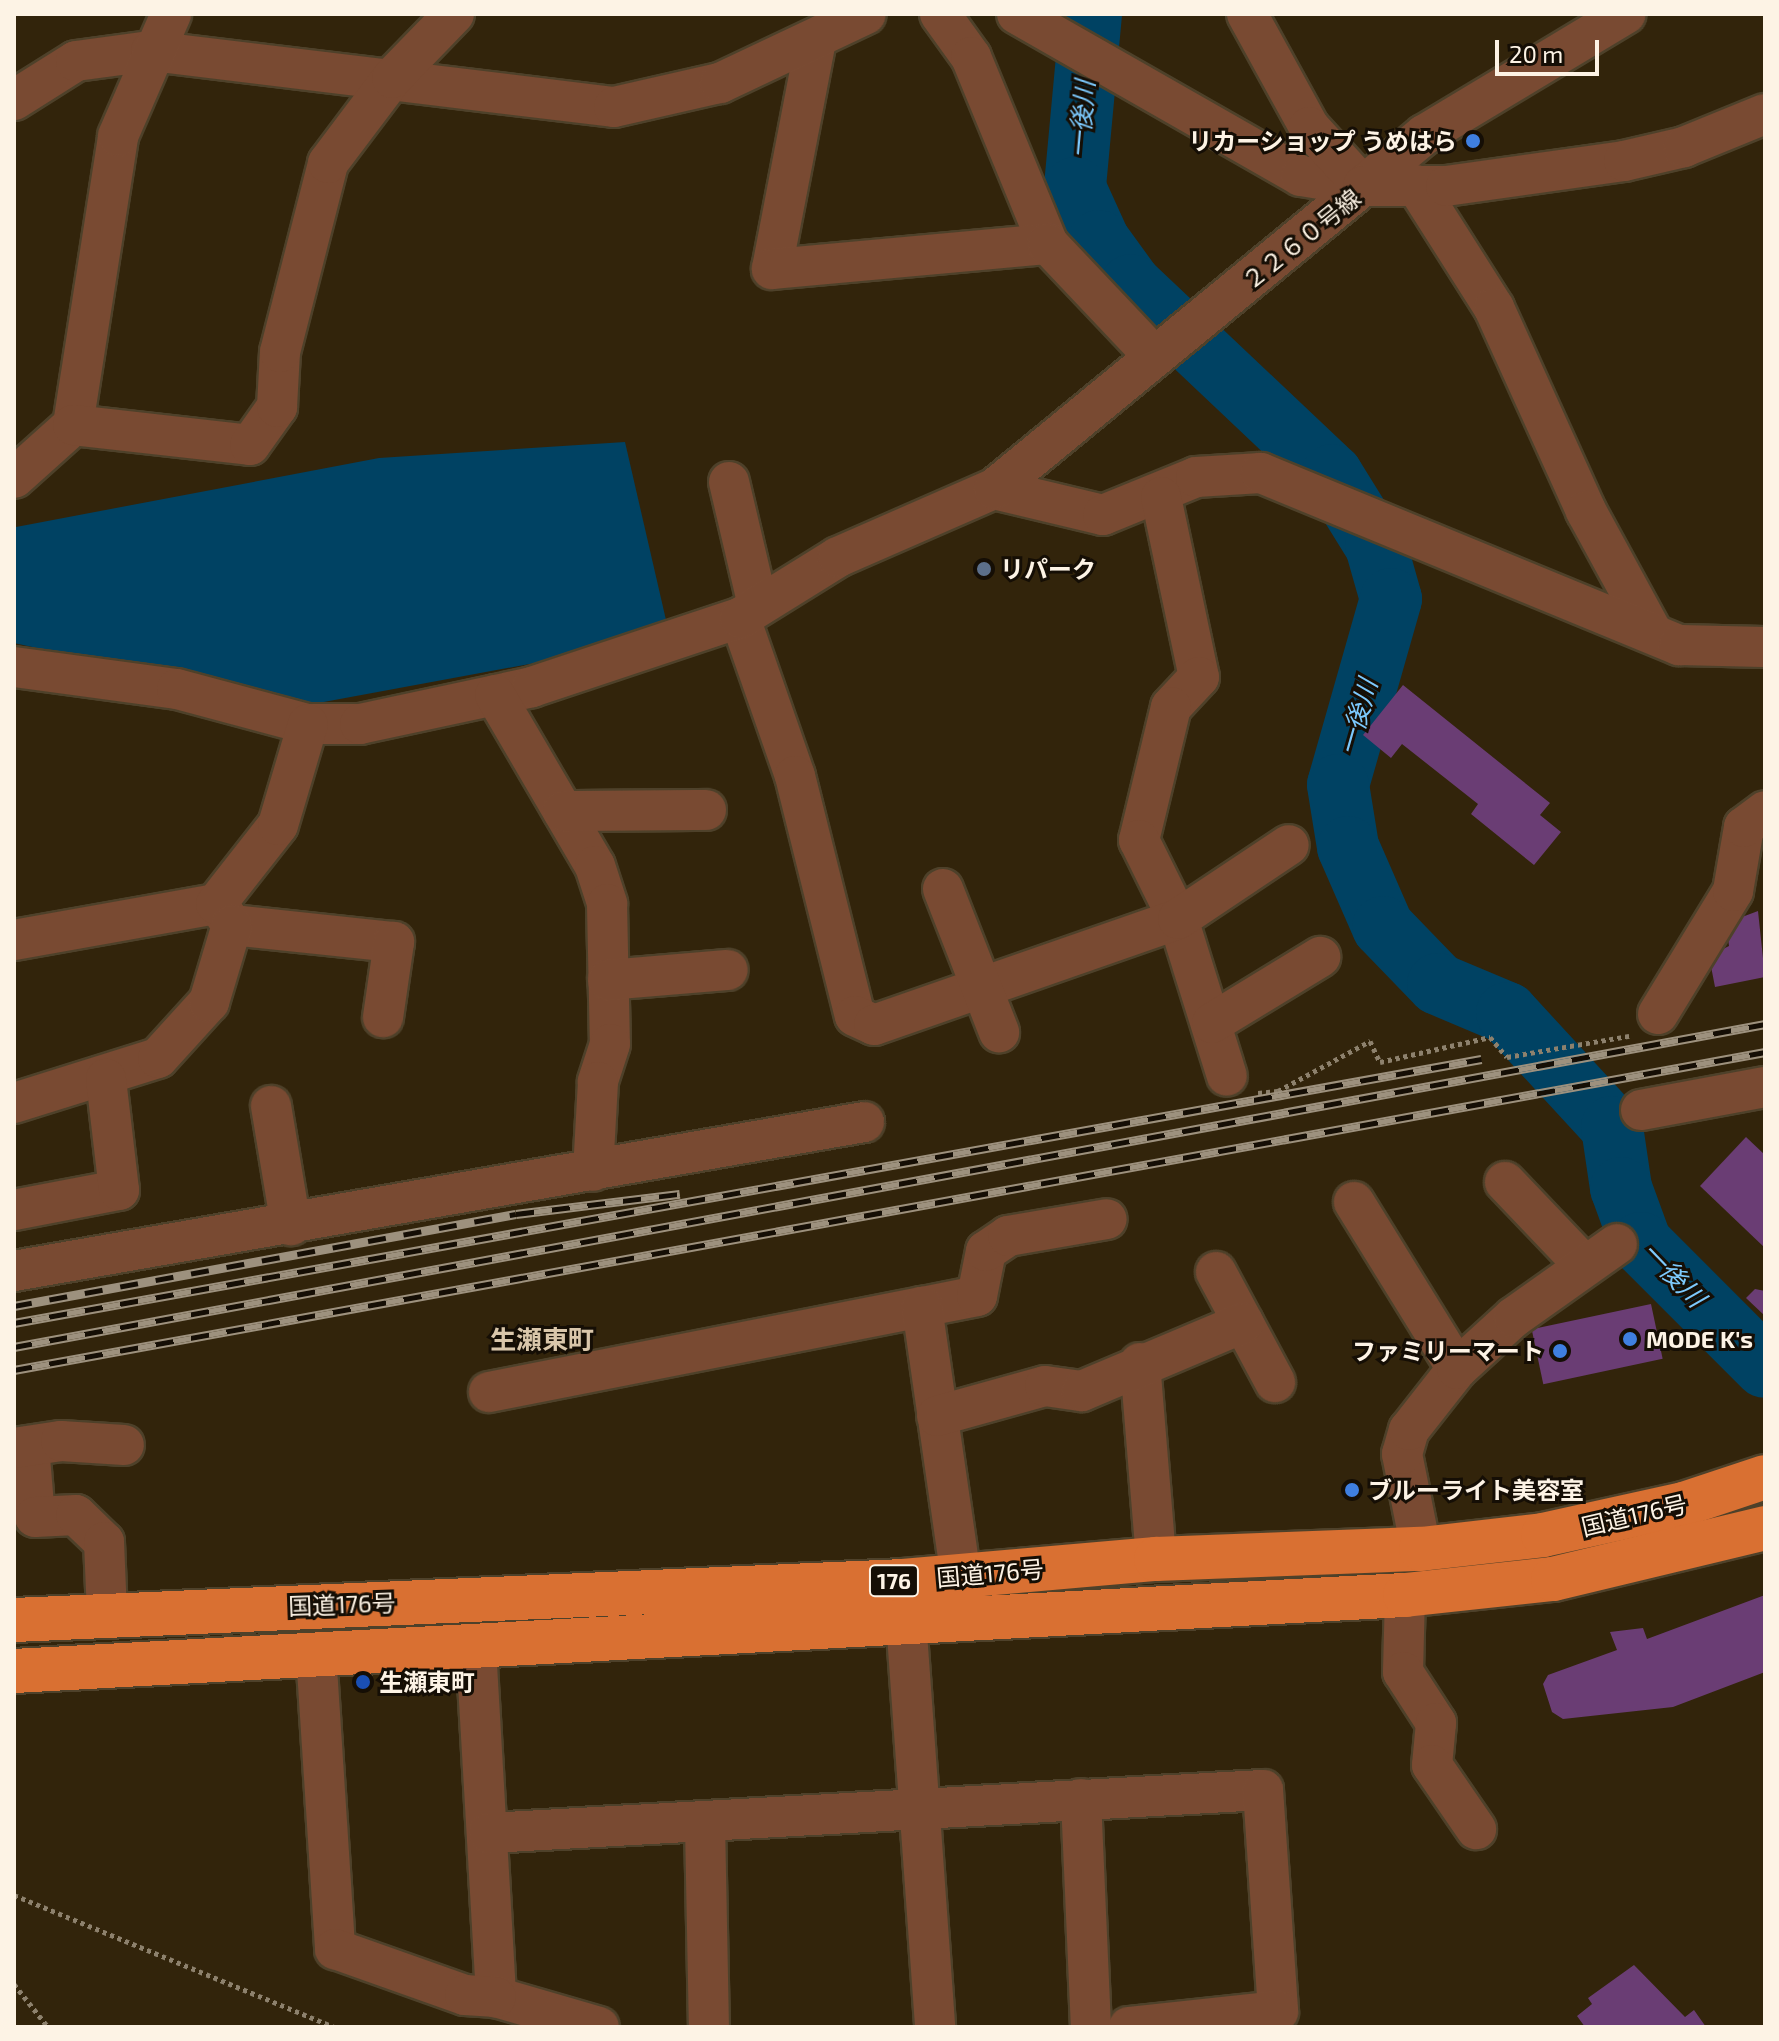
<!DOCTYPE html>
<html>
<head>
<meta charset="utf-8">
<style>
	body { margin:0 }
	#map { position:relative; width:1779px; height:2041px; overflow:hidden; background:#32240b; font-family:"Exo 2","Noto Sans JP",sans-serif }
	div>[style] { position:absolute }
	.water>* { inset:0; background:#004263 }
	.river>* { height:62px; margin:-31px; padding:0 31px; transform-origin:31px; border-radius:31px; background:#004263 }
	.building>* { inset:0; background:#6a3d74; transform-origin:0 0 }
	.path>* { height:5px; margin-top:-2.5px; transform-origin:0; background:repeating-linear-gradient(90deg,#8d816d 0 4px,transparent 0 8px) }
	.roads { filter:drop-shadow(2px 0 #4e412a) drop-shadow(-2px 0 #4e412a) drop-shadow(0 2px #4e412a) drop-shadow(0 -2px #4e412a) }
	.minor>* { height:40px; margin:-20px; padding:0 20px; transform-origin:20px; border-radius:20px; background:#794a32 }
	.trunk>* { height:44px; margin:-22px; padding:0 22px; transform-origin:22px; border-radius:22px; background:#d97032 }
	.rail>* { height:9px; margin-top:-4.5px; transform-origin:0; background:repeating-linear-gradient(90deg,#150e05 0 18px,#9d917e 0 36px); box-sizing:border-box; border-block:2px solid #9d917e }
	.dots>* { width:22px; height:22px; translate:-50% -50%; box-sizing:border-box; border:4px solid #150e05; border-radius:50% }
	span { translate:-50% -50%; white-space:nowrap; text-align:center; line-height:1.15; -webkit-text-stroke:6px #150e05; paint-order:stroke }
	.shield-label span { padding:2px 6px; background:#150e05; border:2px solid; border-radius:6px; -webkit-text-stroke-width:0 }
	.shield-label { font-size:22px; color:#fdf3e5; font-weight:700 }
	.poi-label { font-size:24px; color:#fdf3e5; font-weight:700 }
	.right { translate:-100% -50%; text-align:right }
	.left { translate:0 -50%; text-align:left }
	.street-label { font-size:24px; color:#fdf3e5 }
	.water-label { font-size:26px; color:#7cc9fd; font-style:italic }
	.neighbourhood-label { font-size:26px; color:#d9c6aa; font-weight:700 }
	.frame { position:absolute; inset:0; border:16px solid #fdf3e5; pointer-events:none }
	.scale { position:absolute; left:1495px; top:40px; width:104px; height:36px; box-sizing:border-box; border:4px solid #fdf3e5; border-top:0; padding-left:10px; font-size:24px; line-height:28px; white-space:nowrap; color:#fdf3e5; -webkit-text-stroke:6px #150e05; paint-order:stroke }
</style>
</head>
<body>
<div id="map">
	<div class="water">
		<div style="clip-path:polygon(625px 442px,666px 620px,535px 663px,302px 706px,14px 643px,16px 527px,379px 458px)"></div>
	</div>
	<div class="river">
		<div style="left:1091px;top:14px;width:175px;rotate:95.3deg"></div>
		<div style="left:1075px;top:188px;width:58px;rotate:65.6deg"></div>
		<div style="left:1099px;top:241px;width:54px;rotate:54deg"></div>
		<div style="left:1131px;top:285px;width:277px;rotate:43.4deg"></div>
		<div style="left:1332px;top:475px;width:84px;rotate:58.2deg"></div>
		<div style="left:1376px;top:546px;width:55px;rotate:74.2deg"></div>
		<div style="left:1391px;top:599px;width:193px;rotate:105.9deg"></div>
		<div style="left:1338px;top:785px;width:63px;rotate:80.8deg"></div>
		<div style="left:1348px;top:847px;width:87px;rotate:66.4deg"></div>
		<div style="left:1383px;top:927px;width:79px;rotate:46deg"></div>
		<div style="left:1438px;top:984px;width:75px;rotate:22.8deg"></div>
		<div style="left:1507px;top:1013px;width:155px;rotate:47.4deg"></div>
		<div style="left:1612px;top:1127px;width:62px;rotate:81.6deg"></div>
		<div style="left:1621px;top:1188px;width:59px;rotate:70deg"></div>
		<div style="left:1641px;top:1243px;width:175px;rotate:45deg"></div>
	</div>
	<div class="building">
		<div style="clip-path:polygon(1403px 685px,1550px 803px,1540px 815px,1561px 832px,1534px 865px,1471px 814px,1478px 804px,1402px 744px,1391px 758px,1363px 735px)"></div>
		<div style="clip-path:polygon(1758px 911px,1765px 977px,1715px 987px,1709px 956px,1729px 946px,1726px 923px)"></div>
		<div style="clip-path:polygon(1746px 1137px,1765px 1155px,1765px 1248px,1700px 1186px)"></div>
		<div style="clip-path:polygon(1755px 1289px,1765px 1291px,1765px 1316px,1746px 1298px)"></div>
		<div style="left:1651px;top:1304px;width:56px;height:122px;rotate:78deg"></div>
		<div style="clip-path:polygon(1765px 1595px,1765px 1672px,1673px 1707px,1563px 1719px,1552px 1712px,1543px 1684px,1548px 1675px,1617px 1650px,1610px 1632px,1643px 1628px,1647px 1639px)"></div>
		<div style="clip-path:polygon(1634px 1965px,1685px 2017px,1694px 2010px,1706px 2027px,1585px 2027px,1577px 2016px,1592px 2004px,1588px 1998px)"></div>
	</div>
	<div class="path">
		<div style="left:1258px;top:1093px;width:20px;rotate:-6deg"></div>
		<div style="left:1278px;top:1091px;width:105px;rotate:-28.5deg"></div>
		<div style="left:1370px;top:1041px;width:23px;rotate:65deg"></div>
		<div style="left:1380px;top:1062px;width:113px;rotate:-12.8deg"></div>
		<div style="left:1490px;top:1037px;width:26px;rotate:50deg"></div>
		<div style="left:1507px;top:1057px;width:124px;rotate:-9.8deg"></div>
		<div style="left:14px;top:1895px;width:347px;rotate:22.4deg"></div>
		<div style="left:14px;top:1984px;width:55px;rotate:51.7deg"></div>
	</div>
	<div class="roads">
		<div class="minor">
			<div style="left:940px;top:14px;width:53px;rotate:54.2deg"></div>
			<div style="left:971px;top:57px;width:202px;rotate:67.6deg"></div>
			<div style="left:1017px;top:14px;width:327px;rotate:29.7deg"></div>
			<div style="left:1301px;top:176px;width:63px;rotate:9.2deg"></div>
			<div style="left:1247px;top:14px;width:129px;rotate:61.2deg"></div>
			<div style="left:1309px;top:127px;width:80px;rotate:47.5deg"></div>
			<div style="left:816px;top:40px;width:233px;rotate:100.9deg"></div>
			<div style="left:772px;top:269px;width:277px;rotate:-5.2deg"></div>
			<div style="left:1048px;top:244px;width:153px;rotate:46.6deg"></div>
			<div style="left:14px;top:100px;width:73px;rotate:-32.2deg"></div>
			<div style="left:76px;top:61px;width:76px;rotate:-7.6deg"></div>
			<div style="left:151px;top:51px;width:466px;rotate:6.9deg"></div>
			<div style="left:614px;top:107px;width:109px;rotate:-12.8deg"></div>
			<div style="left:720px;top:83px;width:161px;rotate:-25.3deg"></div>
			<div style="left:1416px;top:185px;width:146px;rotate:57.6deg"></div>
			<div style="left:1494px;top:308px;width:223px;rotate:65.6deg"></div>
			<div style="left:1586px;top:511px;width:138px;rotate:61.4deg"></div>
			<div style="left:1363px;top:186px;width:80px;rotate:-39.9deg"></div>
			<div style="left:1424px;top:135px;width:235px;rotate:-31deg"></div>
			<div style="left:73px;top:425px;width:292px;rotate:-81.1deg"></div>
			<div style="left:118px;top:136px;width:133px;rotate:-66.5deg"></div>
			<div style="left:14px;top:478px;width:79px;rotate:-41.9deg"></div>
			<div style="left:73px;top:425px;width:178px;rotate:6.4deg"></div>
			<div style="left:250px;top:445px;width:47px;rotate:-54.6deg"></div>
			<div style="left:277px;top:407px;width:55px;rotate:-86.9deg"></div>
			<div style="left:280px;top:352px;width:195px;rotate:-75.7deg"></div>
			<div style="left:328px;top:163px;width:106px;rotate:-53deg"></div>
			<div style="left:392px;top:78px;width:89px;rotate:-45.9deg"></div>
			<div style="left:729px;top:482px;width:127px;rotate:76.8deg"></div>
			<div style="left:994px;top:489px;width:112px;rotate:13.4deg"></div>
			<div style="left:1103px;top:515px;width:100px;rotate:-22.2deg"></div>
			<div style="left:1196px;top:477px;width:65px;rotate:-3.5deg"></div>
			<div style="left:1261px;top:473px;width:452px;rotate:22.4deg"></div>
			<div style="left:1679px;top:645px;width:86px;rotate:1.3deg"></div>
			<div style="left:1161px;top:497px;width:184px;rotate:78.1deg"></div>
			<div style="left:1199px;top:677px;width:41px;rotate:133deg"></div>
			<div style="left:1171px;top:707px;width:137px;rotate:103.5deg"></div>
			<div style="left:1139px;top:840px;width:88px;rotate:63.7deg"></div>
			<div style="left:1178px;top:919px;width:164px;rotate:72.7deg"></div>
			<div style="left:740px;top:618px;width:167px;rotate:70.8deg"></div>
			<div style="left:795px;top:776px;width:247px;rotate:76deg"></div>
			<div style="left:855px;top:1016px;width:21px;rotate:25deg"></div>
			<div style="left:874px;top:1025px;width:322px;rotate:-19.2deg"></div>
			<div style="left:1178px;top:919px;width:133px;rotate:-33.7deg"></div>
			<div style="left:14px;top:667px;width:164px;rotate:7.7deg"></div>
			<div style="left:177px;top:689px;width:136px;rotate:15deg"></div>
			<div style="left:308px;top:724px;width:52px"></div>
			<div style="left:360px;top:724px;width:176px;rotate:-12.1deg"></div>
			<div style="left:532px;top:687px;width:219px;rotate:-18.4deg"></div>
			<div style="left:740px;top:618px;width:115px;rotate:-31.9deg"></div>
			<div style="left:838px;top:557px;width:170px;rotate:-23.6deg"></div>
			<div style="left:994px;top:489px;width:477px;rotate:-39.4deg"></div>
			<div style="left:1363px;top:186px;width:83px"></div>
			<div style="left:1446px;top:186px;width:180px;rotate:-8deg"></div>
			<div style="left:1624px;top:161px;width:62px;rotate:-13.1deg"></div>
			<div style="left:1684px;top:147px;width:87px;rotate:-22.2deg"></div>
			<div style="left:495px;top:695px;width:198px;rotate:59.7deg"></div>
			<div style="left:595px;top:866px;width:40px;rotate:72deg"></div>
			<div style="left:607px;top:904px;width:140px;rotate:88.8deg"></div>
			<div style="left:610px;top:1044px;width:40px;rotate:108deg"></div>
			<div style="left:598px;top:1082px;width:89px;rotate:93.2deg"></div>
			<div style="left:563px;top:811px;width:143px;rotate:-0.4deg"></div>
			<div style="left:943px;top:889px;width:154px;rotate:68.6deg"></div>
			<div style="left:217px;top:904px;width:26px;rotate:54deg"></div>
			<div style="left:232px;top:925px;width:163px;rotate:6deg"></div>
			<div style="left:394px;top:942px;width:76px;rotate:98.3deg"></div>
			<div style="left:14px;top:940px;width:205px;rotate:-10.1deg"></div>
			<div style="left:216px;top:904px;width:100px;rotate:-51.9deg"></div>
			<div style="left:278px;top:825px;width:105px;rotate:-73.5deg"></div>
			<div style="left:608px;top:980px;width:120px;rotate:-4.8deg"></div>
			<div style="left:1658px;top:1014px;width:144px;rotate:-58.6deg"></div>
			<div style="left:1733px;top:891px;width:65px;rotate:-80.2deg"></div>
			<div style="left:1744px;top:827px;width:26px;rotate:-37deg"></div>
			<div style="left:1212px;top:1023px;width:127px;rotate:-31.4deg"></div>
			<div style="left:14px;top:1103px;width:151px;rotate:-17.4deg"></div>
			<div style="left:158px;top:1058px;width:76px;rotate:-47.7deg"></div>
			<div style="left:209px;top:1002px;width:80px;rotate:-73.4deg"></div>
			<div style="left:271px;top:1106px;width:121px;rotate:80.5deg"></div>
			<div style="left:1641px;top:1110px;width:126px;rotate:-10.5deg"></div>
			<div style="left:1505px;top:1182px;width:113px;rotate:46.4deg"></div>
			<div style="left:1354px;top:1202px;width:196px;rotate:58.3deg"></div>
			<div style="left:14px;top:1210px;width:107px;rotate:-10.8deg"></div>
			<div style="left:119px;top:1190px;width:112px;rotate:-96.7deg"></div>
			<div style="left:14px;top:1271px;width:863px;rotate:-9.94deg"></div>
			<div style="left:1216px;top:1272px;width:125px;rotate:61.8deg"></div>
			<div style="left:922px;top:1307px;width:56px;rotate:-11.3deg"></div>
			<div style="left:977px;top:1296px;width:46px;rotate:-78.7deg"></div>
			<div style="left:986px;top:1251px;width:27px;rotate:-34deg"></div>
			<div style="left:1008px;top:1236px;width:100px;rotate:-9.7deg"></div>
			<div style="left:1140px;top:1363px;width:197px;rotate:85.3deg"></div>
			<div style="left:489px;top:1392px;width:441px;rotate:-11.1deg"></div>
			<div style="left:922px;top:1307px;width:303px;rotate:81.8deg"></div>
			<div style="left:937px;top:1416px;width:112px;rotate:-15.5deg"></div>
			<div style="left:1045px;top:1386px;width:37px;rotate:8deg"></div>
			<div style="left:1082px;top:1391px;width:175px;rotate:-22.9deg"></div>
			<div style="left:29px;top:1446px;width:71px;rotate:85.2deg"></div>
			<div style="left:35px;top:1517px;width:41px;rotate:-2.8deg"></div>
			<div style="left:76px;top:1515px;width:39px;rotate:44deg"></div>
			<div style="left:104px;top:1542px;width:73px;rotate:87.6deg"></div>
			<div style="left:14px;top:1448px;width:48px;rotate:-8.5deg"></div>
			<div style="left:61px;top:1441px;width:63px;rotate:3.6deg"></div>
			<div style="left:1421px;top:1549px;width:97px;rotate:-101.3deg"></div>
			<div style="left:1402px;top:1454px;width:25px;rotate:-74deg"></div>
			<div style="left:1409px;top:1430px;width:78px;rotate:-51.8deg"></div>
			<div style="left:1457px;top:1369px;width:77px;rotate:-42.4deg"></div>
			<div style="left:1514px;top:1317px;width:126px;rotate:-35.3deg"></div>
			<div style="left:904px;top:1592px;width:436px;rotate:85.9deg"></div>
			<div style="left:1405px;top:1595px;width:77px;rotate:91.5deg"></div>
			<div style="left:1403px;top:1672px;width:61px;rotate:57.1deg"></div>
			<div style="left:1436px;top:1723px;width:42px;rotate:95.4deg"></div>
			<div style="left:1432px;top:1765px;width:78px;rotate:55.5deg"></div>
			<div style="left:476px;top:1648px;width:350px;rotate:86.7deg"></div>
			<div style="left:496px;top:1997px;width:107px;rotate:16.2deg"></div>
			<div style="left:316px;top:1653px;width:297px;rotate:86.3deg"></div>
			<div style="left:335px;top:1949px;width:138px;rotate:19.5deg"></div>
			<div style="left:465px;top:1995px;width:31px;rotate:4deg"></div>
			<div style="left:1081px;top:1799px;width:228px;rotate:87.5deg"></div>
			<div style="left:705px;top:1823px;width:204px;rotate:88.9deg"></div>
			<div style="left:489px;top:1833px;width:775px;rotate:-3.18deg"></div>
			<div style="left:1263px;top:1790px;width:222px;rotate:86.1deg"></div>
			<div style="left:1278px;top:2011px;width:150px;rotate:173.9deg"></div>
		</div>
		<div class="trunk">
			<div style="left:14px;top:1620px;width:890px;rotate:-2.51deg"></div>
			<div style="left:903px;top:1581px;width:254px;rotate:-5deg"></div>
			<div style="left:1156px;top:1559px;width:265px;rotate:-2.2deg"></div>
			<div style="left:1421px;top:1549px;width:123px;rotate:-6.5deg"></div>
			<div style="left:1543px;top:1535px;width:144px;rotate:-12.4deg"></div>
			<div style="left:1684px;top:1504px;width:85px;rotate:-18.4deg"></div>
			<div style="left:14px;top:1671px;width:1393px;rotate:-3.13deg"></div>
			<div style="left:1405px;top:1595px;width:149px;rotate:-6.2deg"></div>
			<div style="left:1553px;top:1579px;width:218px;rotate:-13.5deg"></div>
		</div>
	</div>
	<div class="rail">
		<div style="left:14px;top:1306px;width:510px;rotate:-10.39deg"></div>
		<div style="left:516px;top:1214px;width:165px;rotate:-7deg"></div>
		<div style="left:14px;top:1323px;width:1491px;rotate:-10.2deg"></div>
		<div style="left:14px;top:1347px;width:1781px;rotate:-10.45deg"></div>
		<div style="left:14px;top:1370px;width:1780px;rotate:-10.29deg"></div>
	</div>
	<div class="dots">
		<div style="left:1473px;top:141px;background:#3f7fe0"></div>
		<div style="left:984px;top:569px;background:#5c6f8a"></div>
		<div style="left:1630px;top:1339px;background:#3f7fe0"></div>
		<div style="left:1560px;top:1351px;background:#3f7fe0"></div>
		<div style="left:1352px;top:1490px;background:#3f7fe0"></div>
		<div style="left:363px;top:1682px;background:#1a4fb4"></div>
	</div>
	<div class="shield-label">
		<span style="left:894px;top:1581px">176</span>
	</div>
	<div class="poi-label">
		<span class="right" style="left:1457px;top:141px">リカーショップ うめはら</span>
		<span class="left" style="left:1000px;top:569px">リパーク</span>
		<span class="left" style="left:1646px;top:1339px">MODE K's</span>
		<span class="right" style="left:1544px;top:1351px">ファミリーマート</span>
		<span class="left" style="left:1368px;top:1490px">ブルーライト美容室</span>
		<span class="left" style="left:379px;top:1682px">生瀬東町</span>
	</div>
	<div class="street-label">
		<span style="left:1301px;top:239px;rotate:-39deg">２２６０号線</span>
		<span style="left:1634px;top:1515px;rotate:-13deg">国道176号</span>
		<span style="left:990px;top:1573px;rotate:-5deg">国道176号</span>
		<span style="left:342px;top:1604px;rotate:-2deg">国道176号</span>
	</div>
	<div class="water-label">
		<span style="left:1081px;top:119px;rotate:-85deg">一後川</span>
		<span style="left:1357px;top:717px;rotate:-74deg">一後川</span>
		<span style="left:1674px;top:1274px;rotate:46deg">一後川</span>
	</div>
	<div class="neighbourhood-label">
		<span style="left:542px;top:1339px">生瀬東町</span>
	</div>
	<div class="frame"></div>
	<div class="scale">20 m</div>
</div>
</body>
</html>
